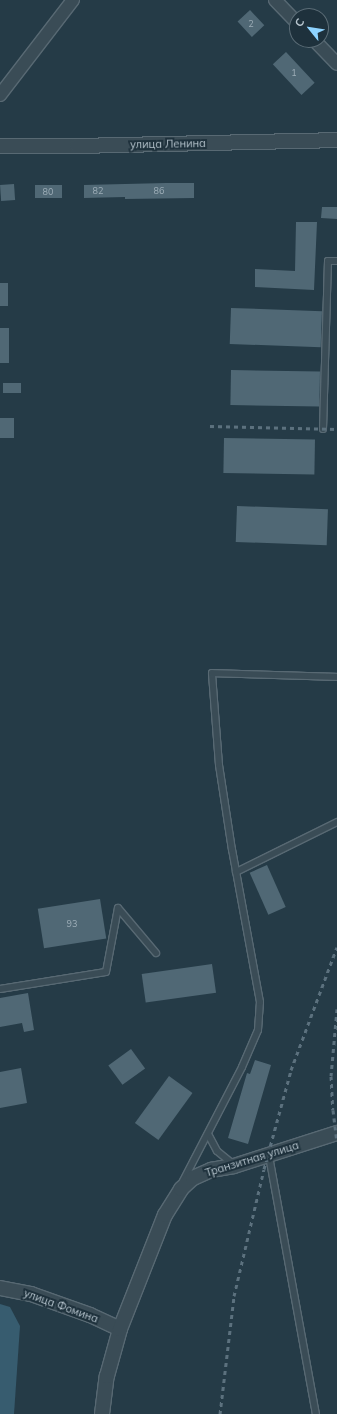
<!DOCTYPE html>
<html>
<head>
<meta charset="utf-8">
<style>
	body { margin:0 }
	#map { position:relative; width:337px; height:1414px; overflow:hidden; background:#253b47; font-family:Mulish,sans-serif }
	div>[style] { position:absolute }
	.water>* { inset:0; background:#375c6f }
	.building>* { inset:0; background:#506875; transform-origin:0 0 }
	.roads { filter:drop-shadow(1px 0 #586973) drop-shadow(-1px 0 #586973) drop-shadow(0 1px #586973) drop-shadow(0 -1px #586973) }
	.service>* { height:6px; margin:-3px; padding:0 3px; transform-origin:3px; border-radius:3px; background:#3a4c56 }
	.minor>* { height:12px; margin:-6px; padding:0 6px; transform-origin:6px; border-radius:6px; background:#3a4c56 }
	.tertiary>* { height:14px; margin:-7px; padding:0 7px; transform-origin:7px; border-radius:7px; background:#3a4c56 }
	.rail>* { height:3px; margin-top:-1.5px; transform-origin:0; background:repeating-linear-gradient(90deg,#5c717e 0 4px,transparent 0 8px) }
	span { translate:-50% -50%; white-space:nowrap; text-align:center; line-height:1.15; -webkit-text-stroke:4px #1e313c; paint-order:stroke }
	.number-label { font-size:9px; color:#9eaeb8 }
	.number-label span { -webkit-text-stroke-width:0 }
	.street-label { font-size:11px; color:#b8c6cf }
	.north { position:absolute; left:289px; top:8px; width:40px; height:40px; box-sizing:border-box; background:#1e313c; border:1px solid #5c6d77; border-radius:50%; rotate:300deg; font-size:11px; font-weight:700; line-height:16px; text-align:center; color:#b8c6cf }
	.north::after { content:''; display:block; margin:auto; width:14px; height:18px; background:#8dd3ff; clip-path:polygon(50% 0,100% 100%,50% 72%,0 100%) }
</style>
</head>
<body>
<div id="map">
	<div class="water">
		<div style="clip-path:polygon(0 1304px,10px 1307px,20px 1326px,14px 1414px,0 1414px)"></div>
	</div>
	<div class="building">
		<div style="left:250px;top:10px;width:21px;height:17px;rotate:47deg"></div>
		<div style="left:286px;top:52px;width:42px;height:18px;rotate:47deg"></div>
		<div style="clip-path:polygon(166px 183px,194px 183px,194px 198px,125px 199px,125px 197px,84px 198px,84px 185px)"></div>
		<div style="left:14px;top:184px;width:16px;height:14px;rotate:86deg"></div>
		<div style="left:62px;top:185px;width:13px;height:27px;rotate:90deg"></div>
		<div style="clip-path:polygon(322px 207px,337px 207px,337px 219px,321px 218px)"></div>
		<div style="clip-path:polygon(296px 222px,317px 222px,314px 290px,255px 287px,255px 269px,295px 271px)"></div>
		<div style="left:8px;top:283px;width:23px;height:8px;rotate:90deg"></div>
		<div style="left:231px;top:308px;width:91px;height:36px;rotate:2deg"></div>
		<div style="left:0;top:328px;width:9px;height:35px"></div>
		<div style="left:231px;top:370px;width:89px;height:35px;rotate:1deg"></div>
		<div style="left:3px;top:383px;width:18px;height:10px"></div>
		<div style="left:0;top:418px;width:14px;height:20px"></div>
		<div style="left:224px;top:438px;width:91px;height:35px;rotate:1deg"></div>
		<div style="left:237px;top:506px;width:91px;height:36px;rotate:2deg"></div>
		<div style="left:267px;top:865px;width:46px;height:19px;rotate:66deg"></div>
		<div style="left:100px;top:899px;width:40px;height:63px;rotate:81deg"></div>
		<div style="left:212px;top:964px;width:29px;height:71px;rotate:82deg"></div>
		<div style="clip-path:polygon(28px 993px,34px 1030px,24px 1032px,22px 1023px,0 1027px,0 998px)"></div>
		<div style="left:131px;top:1049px;width:24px;height:28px;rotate:54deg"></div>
		<div style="clip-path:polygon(255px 1060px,271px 1065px,248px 1144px,228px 1138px,247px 1073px,250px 1074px)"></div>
		<div style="clip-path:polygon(21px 1068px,27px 1103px,0 1108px,0 1072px)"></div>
		<div style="left:169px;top:1076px;width:29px;height:58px;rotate:36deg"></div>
	</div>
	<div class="roads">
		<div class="service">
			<div style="left:323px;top:429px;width:168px;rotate:-88.3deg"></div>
			<div style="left:328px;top:261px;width:9px"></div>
			<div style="left:236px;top:872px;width:113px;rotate:-26.3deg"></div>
			<div style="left:0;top:989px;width:107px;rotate:-9.1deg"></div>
			<div style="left:106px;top:972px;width:65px;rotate:-79.4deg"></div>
			<div style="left:118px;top:908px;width:59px;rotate:49.8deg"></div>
			<div style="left:208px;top:1134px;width:19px;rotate:62deg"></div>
			<div style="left:217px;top:1151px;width:21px;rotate:39deg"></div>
			<div style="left:269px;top:1156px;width:262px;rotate:79.7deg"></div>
			<div style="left:183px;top:1181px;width:128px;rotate:-62.6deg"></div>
			<div style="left:242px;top:1067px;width:40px;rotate:-66.6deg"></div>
			<div style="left:258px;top:1030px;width:28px;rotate:-86deg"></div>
			<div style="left:260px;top:1002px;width:155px;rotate:-100.4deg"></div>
			<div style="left:232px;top:850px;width:86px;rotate:-98.7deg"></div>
			<div style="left:219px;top:765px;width:92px;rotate:-94.4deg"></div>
			<div style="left:212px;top:673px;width:125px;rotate:1.8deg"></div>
		</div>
		<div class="minor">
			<div style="left:275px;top:0;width:32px;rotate:46deg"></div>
			<div style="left:314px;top:40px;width:33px;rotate:46deg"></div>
			<div style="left:0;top:95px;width:120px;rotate:-52.5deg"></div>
		</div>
		<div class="tertiary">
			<div style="left:0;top:146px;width:77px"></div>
			<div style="left:77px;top:146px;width:260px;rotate:-1.3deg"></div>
			<div style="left:0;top:1288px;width:32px;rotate:11deg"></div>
			<div style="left:31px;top:1294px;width:63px;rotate:19.6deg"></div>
			<div style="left:90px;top:1315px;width:33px;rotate:25deg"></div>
			<div style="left:102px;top:1414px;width:38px;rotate:-83deg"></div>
			<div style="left:107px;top:1376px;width:49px;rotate:-74.5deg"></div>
			<div style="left:120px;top:1329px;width:123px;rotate:-68.5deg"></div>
			<div style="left:165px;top:1215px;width:31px;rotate:-58deg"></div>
			<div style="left:181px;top:1189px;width:16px;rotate:-43deg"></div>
			<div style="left:193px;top:1178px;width:20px;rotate:-24deg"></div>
			<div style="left:211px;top:1170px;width:23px;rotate:-10deg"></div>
			<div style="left:234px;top:1166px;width:108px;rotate:-17.8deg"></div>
		</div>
	</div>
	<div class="rail">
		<div style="left:210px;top:426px;width:127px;rotate:1.4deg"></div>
		<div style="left:337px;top:1009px;width:67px;rotate:95.1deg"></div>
		<div style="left:331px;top:1076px;width:34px;rotate:87deg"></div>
		<div style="left:333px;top:1110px;width:31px;rotate:83deg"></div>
		<div style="left:220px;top:1414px;width:119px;rotate:-83.2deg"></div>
		<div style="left:234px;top:1296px;width:130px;rotate:-76.7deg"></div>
		<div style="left:264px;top:1169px;width:103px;rotate:-74.7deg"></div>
		<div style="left:291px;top:1070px;width:131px;rotate:-69.5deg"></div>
	</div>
	<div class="number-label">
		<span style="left:251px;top:24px">2</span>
		<span style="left:294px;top:73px">1</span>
		<span style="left:98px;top:191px">82</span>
		<span style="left:159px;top:191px">86</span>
		<span style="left:48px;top:192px">80</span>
		<span style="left:72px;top:924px">93</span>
	</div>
	<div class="street-label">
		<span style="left:168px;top:144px;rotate:-1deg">улица Ленина</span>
		<span style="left:252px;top:1159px;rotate:-17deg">Транзитная улица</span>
		<span style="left:61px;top:1306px;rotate:20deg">улица Фомина</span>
	</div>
	<div class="north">С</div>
</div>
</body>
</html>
